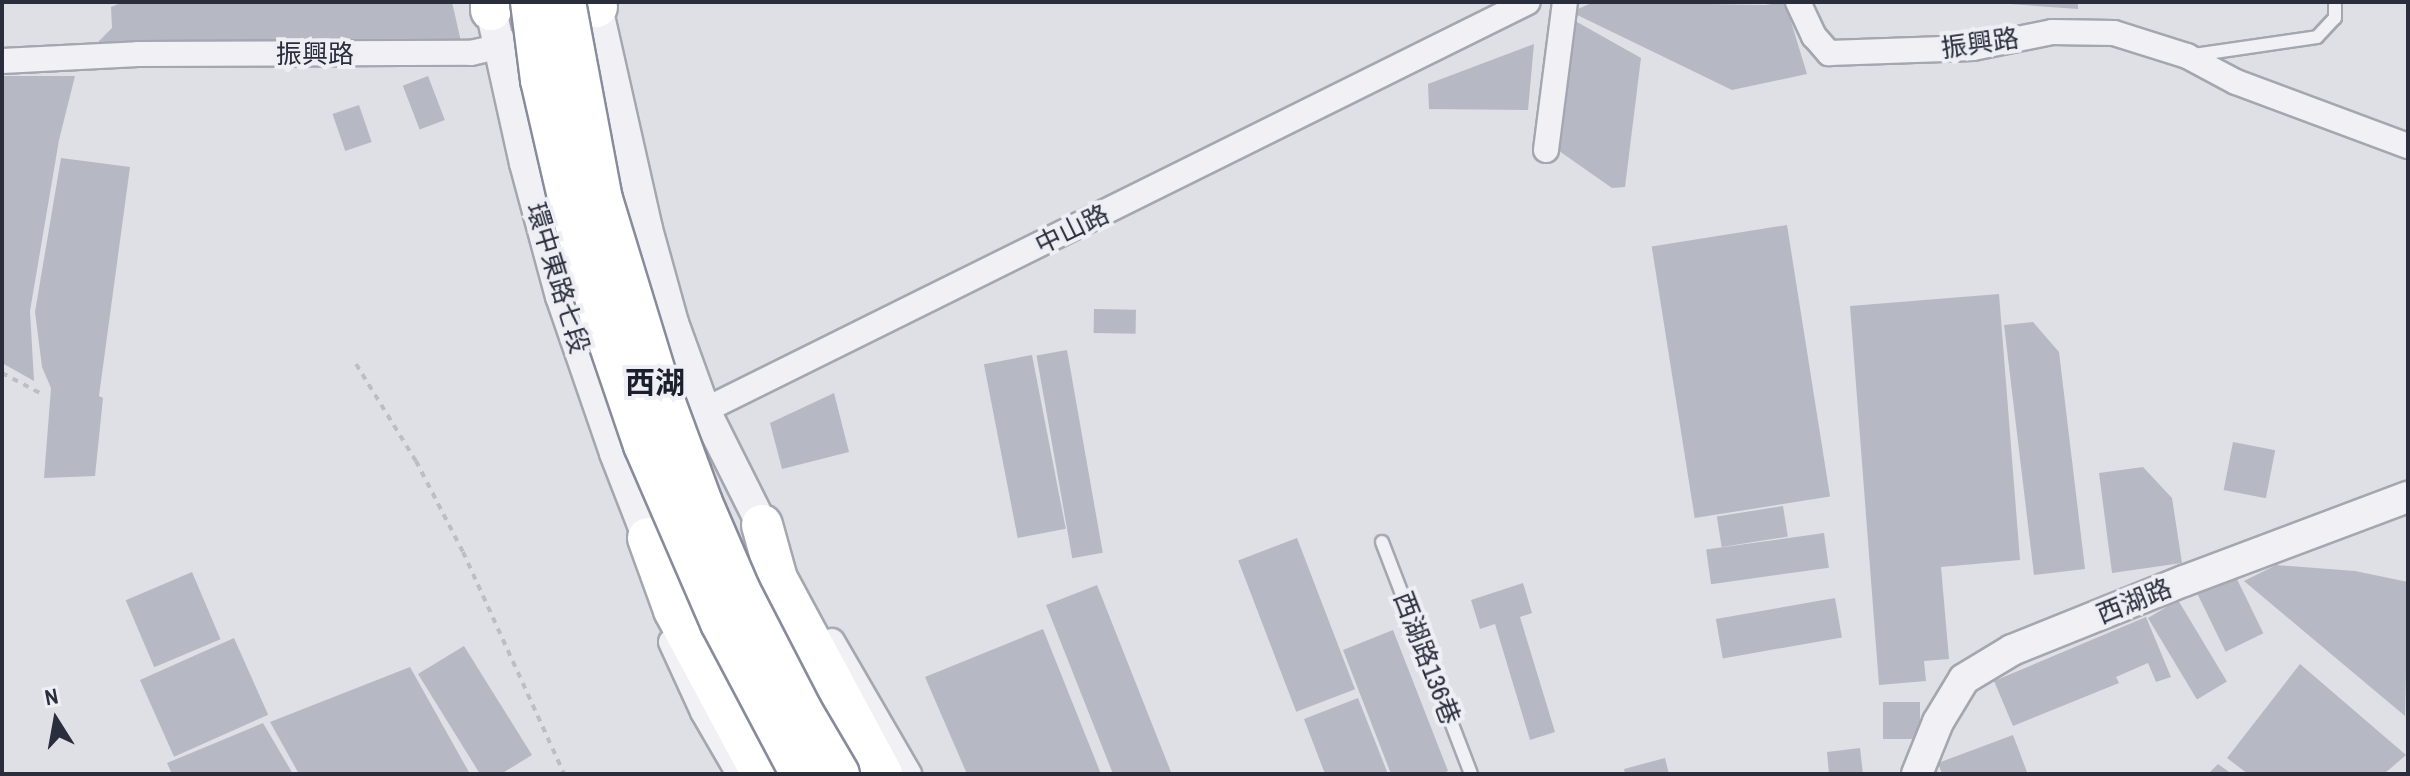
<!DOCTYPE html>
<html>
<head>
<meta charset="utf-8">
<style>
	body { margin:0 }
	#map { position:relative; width:2410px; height:776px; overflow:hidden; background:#dee0e6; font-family:"Archivo Narrow","Noto Sans TC",sans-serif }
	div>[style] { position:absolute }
	.building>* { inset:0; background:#b6b9c3; transform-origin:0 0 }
	.path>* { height:4px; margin-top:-2px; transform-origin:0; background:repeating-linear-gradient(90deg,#bdbec5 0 6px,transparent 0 12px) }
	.roads { filter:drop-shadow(2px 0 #a4a7b0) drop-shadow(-2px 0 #a4a7b0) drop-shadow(0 2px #a4a7b0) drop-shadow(0 -2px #a4a7b0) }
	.service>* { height:12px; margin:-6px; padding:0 6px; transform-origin:6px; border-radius:6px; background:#f1f1f5 }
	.minor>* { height:24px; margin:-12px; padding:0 12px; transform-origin:12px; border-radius:12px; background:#f1f1f5 }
	.tertiary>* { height:30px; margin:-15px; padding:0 15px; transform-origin:15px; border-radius:15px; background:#f1f1f5 }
	.trunk>* { height:40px; margin:-20px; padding:0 20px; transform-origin:20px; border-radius:20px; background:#fff }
	.bridges { filter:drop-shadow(2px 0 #878c9c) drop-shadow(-2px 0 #878c9c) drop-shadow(0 2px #878c9c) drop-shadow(0 -2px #878c9c) }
	.trunk-bridge>* { height:40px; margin:-20px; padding:0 20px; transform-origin:20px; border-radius:20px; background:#fff }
	span { translate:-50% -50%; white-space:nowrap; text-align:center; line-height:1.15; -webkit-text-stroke:8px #eeeff4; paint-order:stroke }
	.street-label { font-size:26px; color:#292d3c }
	.quarter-label { font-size:30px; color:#1b1e2d; font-weight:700 }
	.frame { position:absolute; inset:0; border:4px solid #292d3c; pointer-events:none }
	.north { position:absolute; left:16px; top:680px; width:80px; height:80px; -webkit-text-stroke:6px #eeeff4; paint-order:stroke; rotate:349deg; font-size:22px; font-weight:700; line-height:32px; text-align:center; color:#292d3c }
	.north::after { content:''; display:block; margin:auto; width:28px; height:36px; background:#292d3c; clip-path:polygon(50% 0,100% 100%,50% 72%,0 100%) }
</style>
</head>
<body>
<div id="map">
	<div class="building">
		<div style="clip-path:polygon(123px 2px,452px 2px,462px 46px,93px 47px,112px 28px,111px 7px)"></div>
		<div style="clip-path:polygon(1594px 2px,1765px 5px,1785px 2px,1807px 74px,1732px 90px,1571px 12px)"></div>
		<div style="clip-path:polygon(1982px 2px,2078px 2px,2078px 9px)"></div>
		<div style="clip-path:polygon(1577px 22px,1641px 58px,1625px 187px,1612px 188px,1552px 146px,1570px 25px)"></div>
		<div style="clip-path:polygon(1534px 44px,1528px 110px,1429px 109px,1428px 84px)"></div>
		<div style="clip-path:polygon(2px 76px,75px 76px,59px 140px,30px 311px,34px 381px,2px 363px)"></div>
		<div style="left:428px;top:76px;width:47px;height:27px;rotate:69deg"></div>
		<div style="left:359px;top:105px;width:39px;height:28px;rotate:71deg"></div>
		<div style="clip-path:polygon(61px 158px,130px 167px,99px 396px,103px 398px,95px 476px,44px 478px,51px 388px,42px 367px,35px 312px)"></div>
		<div style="left:1787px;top:225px;width:275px;height:137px;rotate:81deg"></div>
		<div style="clip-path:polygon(1999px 294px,2020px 560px,1941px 567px,1949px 659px,1924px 661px,1926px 681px,1879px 685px,1850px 306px)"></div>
		<div style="left:1094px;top:309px;width:42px;height:24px;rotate:1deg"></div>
		<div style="clip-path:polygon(2033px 322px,2059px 352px,2085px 569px,2034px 575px,2004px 325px)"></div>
		<div style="left:1067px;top:350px;width:206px;height:31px;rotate:80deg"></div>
		<div style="left:1032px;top:355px;width:177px;height:49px;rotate:79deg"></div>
		<div style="clip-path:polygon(834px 393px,849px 452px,782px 469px,770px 423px)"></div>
		<div style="left:2233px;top:442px;width:43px;height:49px;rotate:11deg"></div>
		<div style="clip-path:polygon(2143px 467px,2172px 498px,2182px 563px,2112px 573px,2099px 473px)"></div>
		<div style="left:1783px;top:506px;width:31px;height:67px;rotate:81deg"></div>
		<div style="left:1824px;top:533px;width:35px;height:119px;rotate:82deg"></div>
		<div style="left:1297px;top:538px;width:162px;height:63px;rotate:69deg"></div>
		<div style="clip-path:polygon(2276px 565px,2355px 571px,2408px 582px,2405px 716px,2244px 581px)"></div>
		<div style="left:192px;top:572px;width:73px;height:72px;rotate:67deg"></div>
		<div style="left:2234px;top:573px;width:67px;height:42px;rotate:64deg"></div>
		<div style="clip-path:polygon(1523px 583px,1532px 613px,1520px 617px,1555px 732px,1530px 740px,1495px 624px,1480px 629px,1471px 600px)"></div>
		<div style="clip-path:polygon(1097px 585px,1171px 772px,1166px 774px,1113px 774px,1046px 605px)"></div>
		<div style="left:1835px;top:598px;width:40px;height:121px;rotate:80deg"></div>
		<div style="left:2178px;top:600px;width:95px;height:35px;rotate:59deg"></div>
		<div style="clip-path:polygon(2146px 617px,2171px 677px,2156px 682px,2148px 663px,2116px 677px,2119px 683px,2013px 726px,1994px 681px)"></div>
		<div style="clip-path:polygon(1043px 629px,1101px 774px,967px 774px,925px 677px)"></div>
		<div style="clip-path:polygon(1393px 630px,1448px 771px,1439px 774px,1391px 774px,1343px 650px)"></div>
		<div style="left:234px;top:638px;width:84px;height:103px;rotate:66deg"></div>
		<div style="clip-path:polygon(464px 646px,532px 755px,501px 774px,480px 774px,418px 674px)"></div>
		<div style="clip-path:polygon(2300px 664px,2406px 755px,2384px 774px,2248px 774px,2227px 758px)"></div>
		<div style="clip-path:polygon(410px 667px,470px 774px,299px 774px,270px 722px)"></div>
		<div style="clip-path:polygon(1358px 698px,1388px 774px,1325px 774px,1304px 719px)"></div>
		<div style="left:1883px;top:702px;width:37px;height:37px"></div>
		<div style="clip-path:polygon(263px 723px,293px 774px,172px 774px,167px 763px)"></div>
		<div style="clip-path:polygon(2013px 735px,2027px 772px,1942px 774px,1938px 763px)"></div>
		<div style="clip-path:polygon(1860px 748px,1863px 774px,1829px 774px,1827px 752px)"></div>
		<div style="clip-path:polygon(1665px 758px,1669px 774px,1625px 774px,1624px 769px)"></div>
		<div style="clip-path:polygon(2218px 764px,2232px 774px,2208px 774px)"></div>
	</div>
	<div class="path">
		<div style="left:356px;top:364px;width:114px;rotate:58.3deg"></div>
		<div style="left:416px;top:461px;width:102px;rotate:62.7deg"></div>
		<div style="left:463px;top:552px;width:244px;rotate:65.5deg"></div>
		<div style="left:2px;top:373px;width:45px;rotate:27.7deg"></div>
	</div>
	<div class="roads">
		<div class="service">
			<div style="left:2194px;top:55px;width:124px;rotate:-8.3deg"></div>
			<div style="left:2317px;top:37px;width:26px;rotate:-47deg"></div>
			<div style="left:2335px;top:18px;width:16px;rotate:-90deg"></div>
			<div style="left:1382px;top:542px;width:248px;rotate:69deg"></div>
		</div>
		<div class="minor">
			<div style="left:1798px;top:2px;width:38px;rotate:65deg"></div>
			<div style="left:1814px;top:36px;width:23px;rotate:49deg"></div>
			<div style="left:1829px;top:53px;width:144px;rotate:-2deg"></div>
			<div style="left:1973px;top:48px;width:81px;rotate:-11.4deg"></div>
			<div style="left:2052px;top:32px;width:62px;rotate:0.9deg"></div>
			<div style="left:2114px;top:33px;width:77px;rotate:17.5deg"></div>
			<div style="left:2187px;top:56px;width:55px;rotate:28deg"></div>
			<div style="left:2236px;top:82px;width:184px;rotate:20.4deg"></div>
			<div style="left:2px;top:61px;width:136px;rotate:-2.9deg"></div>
			<div style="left:138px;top:54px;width:333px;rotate:-0.2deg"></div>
			<div style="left:471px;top:53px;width:44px;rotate:-13.1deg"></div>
			<div style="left:1546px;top:150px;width:149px;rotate:-82.7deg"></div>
			<div style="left:689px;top:418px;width:936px;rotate:-26.37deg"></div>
			<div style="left:832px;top:641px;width:154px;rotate:59.9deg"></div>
			<div style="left:671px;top:642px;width:77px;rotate:65.4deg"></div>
			<div style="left:703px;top:712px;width:72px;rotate:59.9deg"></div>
		</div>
		<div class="tertiary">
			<div style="left:493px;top:2px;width:8px;rotate:104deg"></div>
			<div style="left:491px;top:10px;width:157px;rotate:77.5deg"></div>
			<div style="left:525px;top:163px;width:138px;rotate:74.9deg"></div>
			<div style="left:561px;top:296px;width:166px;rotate:71deg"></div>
			<div style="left:615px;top:453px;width:91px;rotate:68.8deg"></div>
			<div style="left:648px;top:538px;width:21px;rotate:53deg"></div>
			<div style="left:591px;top:2px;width:8px;rotate:40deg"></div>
			<div style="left:597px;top:7px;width:228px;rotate:77.3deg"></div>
			<div style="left:647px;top:229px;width:98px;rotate:74.5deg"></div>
			<div style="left:673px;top:323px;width:94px;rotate:70deg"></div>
			<div style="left:705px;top:411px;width:127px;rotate:63.4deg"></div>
			<div style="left:1917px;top:774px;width:56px;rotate:-68deg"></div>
			<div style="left:1938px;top:722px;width:50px;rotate:-58.8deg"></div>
			<div style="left:1964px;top:679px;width:56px;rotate:-31.1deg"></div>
			<div style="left:2012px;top:650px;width:185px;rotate:-21.9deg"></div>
			<div style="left:2184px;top:581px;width:239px;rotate:-20.6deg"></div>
		</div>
		<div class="trunk">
			<div style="left:491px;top:2px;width:8px;rotate:90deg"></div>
			<div style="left:596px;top:2px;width:5px;rotate:79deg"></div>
			<div style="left:762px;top:525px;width:56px;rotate:74.5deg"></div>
			<div style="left:777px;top:579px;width:221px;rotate:61.7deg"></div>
			<div style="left:648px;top:538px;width:77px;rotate:70.1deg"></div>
			<div style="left:674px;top:610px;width:186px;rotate:61.8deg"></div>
		</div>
	</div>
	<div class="bridges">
		<div class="trunk-bridge">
			<div style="left:531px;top:2px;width:79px;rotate:82.7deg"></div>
			<div style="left:541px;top:80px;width:120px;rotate:77deg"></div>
			<div style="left:568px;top:197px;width:126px;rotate:74.9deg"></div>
			<div style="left:601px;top:319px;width:133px;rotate:71.2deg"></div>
			<div style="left:644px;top:445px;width:194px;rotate:66.6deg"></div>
			<div style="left:721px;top:623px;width:171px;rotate:62.1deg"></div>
			<div style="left:565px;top:2px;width:200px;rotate:79.4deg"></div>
			<div style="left:602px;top:199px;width:202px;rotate:73deg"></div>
			<div style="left:661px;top:392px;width:118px;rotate:69.7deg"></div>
			<div style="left:702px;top:503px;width:96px;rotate:66.6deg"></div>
			<div style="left:740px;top:591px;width:135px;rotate:62.7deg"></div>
			<div style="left:802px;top:711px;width:73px;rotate:59.6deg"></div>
		</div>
	</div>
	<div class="street-label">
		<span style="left:1980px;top:43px;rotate:-8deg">振興路</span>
		<span style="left:315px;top:54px">振興路</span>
		<span style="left:1072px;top:229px;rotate:-26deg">中山路</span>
		<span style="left:558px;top:278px;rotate:73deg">環中東路七段</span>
		<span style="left:2134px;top:601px;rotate:-22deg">西湖路</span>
		<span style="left:1427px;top:658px;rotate:69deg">西湖路136巷</span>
	</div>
	<div class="quarter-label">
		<span style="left:655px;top:382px">西湖</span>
	</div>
	<div class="frame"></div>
	<div class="north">N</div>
</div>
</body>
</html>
